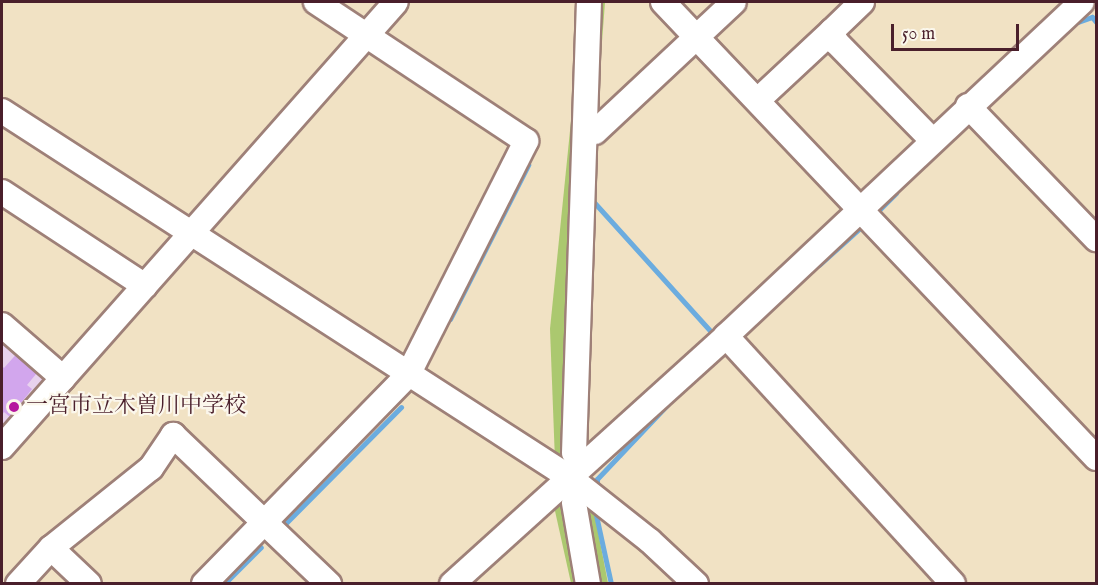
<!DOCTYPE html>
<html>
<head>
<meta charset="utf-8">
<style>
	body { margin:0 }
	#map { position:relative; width:1098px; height:585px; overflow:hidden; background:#f1e2c4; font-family:"IM FELL English","Noto Serif JP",serif }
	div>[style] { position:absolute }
	.built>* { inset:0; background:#e8d2ee }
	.green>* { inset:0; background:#abc86f }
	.stream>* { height:5px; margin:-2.5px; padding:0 2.5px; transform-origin:2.5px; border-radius:2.5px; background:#6bacdf }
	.building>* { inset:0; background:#d2a6ed }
	.roads { filter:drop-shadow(2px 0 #9e8078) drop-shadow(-2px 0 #9e8078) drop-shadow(0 2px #9e8078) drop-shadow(0 -2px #9e8078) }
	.minor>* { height:24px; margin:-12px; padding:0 12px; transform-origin:12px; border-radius:12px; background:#fff }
	.dots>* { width:16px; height:16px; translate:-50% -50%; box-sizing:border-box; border:3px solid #fbf7ec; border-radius:50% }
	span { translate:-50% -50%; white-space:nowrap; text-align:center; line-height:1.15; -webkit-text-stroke:4.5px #fbf7ec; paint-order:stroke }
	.poi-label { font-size:22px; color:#4a1f2b }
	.left { translate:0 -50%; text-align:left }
	.frame { position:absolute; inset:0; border:3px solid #4a1f2b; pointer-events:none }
	.scale { position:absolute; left:891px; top:24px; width:128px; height:27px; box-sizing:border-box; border:3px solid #4a1f2b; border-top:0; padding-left:8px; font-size:18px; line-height:21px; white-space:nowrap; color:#4a1f2b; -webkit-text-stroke:4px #fbf7ec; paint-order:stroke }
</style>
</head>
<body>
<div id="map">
	<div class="built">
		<div style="clip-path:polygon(2px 333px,53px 378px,2px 437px)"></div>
	</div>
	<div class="green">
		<div style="clip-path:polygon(583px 2px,605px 2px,570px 468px,555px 461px,550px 329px)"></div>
		<div style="clip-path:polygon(551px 493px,591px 495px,608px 583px,571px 583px)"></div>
	</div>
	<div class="stream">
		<div style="left:1078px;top:22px;width:15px;rotate:-20deg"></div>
		<div style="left:1092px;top:17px;width:6px;rotate:51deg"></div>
		<div style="left:592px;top:200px;width:183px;rotate:47.9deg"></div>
		<div style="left:877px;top:212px;width:27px;rotate:-45deg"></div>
		<div style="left:819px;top:265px;width:55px;rotate:-42.1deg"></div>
		<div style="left:450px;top:319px;width:173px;rotate:-63.1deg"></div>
		<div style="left:597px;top:489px;width:10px;rotate:-90deg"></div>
		<div style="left:597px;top:479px;width:103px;rotate:-46.6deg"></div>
		<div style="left:596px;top:515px;width:71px;rotate:77.7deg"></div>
		<div style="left:282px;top:527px;width:169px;rotate:-45.2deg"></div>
		<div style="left:224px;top:584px;width:52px;rotate:-45deg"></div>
	</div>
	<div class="building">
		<div style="clip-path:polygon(20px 350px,41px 368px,27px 385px,32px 389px,10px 417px,4px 412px,2px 415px,2px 366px,4px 368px)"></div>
	</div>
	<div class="roads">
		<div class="minor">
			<div style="left:663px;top:2px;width:629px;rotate:46.48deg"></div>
			<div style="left:862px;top:2px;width:42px;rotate:136deg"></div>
			<div style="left:832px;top:31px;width:12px;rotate:70deg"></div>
			<div style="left:836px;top:42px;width:137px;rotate:45.6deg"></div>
			<div style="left:758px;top:100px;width:101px;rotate:-43deg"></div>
			<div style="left:968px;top:106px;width:185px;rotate:46.1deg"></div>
			<div style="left:2px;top:111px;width:675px;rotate:32.84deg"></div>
			<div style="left:569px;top:477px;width:103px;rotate:38.3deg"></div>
			<div style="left:650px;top:541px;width:63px;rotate:43.1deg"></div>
			<div style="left:595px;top:132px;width:190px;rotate:-43.1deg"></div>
			<div style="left:2px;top:192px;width:171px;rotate:33.3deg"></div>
			<div style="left:2px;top:325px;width:81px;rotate:41deg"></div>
			<div style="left:726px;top:336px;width:336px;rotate:47.5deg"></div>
			<div style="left:2px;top:447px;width:594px;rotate:-48.48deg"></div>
			<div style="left:574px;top:453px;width:451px;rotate:-88.1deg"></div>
			<div style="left:574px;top:503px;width:82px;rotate:80.2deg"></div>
			<div style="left:51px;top:548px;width:52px;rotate:43.5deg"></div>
			<div style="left:18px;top:584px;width:49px;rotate:-47.5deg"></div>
			<div style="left:51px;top:548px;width:128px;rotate:-38.7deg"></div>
			<div style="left:151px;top:468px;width:40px;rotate:-56deg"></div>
			<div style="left:173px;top:435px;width:216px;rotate:43.7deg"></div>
			<div style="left:204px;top:584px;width:292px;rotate:-45.7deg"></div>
			<div style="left:408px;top:375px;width:262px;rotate:-63.2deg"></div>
			<div style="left:526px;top:141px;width:252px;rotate:-146.5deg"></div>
			<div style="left:452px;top:584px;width:370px;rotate:-42.1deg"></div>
			<div style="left:726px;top:336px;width:488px;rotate:-43.2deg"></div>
		</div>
	</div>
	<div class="dots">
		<div style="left:14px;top:407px;background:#b5179e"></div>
	</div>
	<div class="poi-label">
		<span class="left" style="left:26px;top:407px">一宮市立木曽川中学校</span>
	</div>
	<div class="frame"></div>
	<div class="scale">50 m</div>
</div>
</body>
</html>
